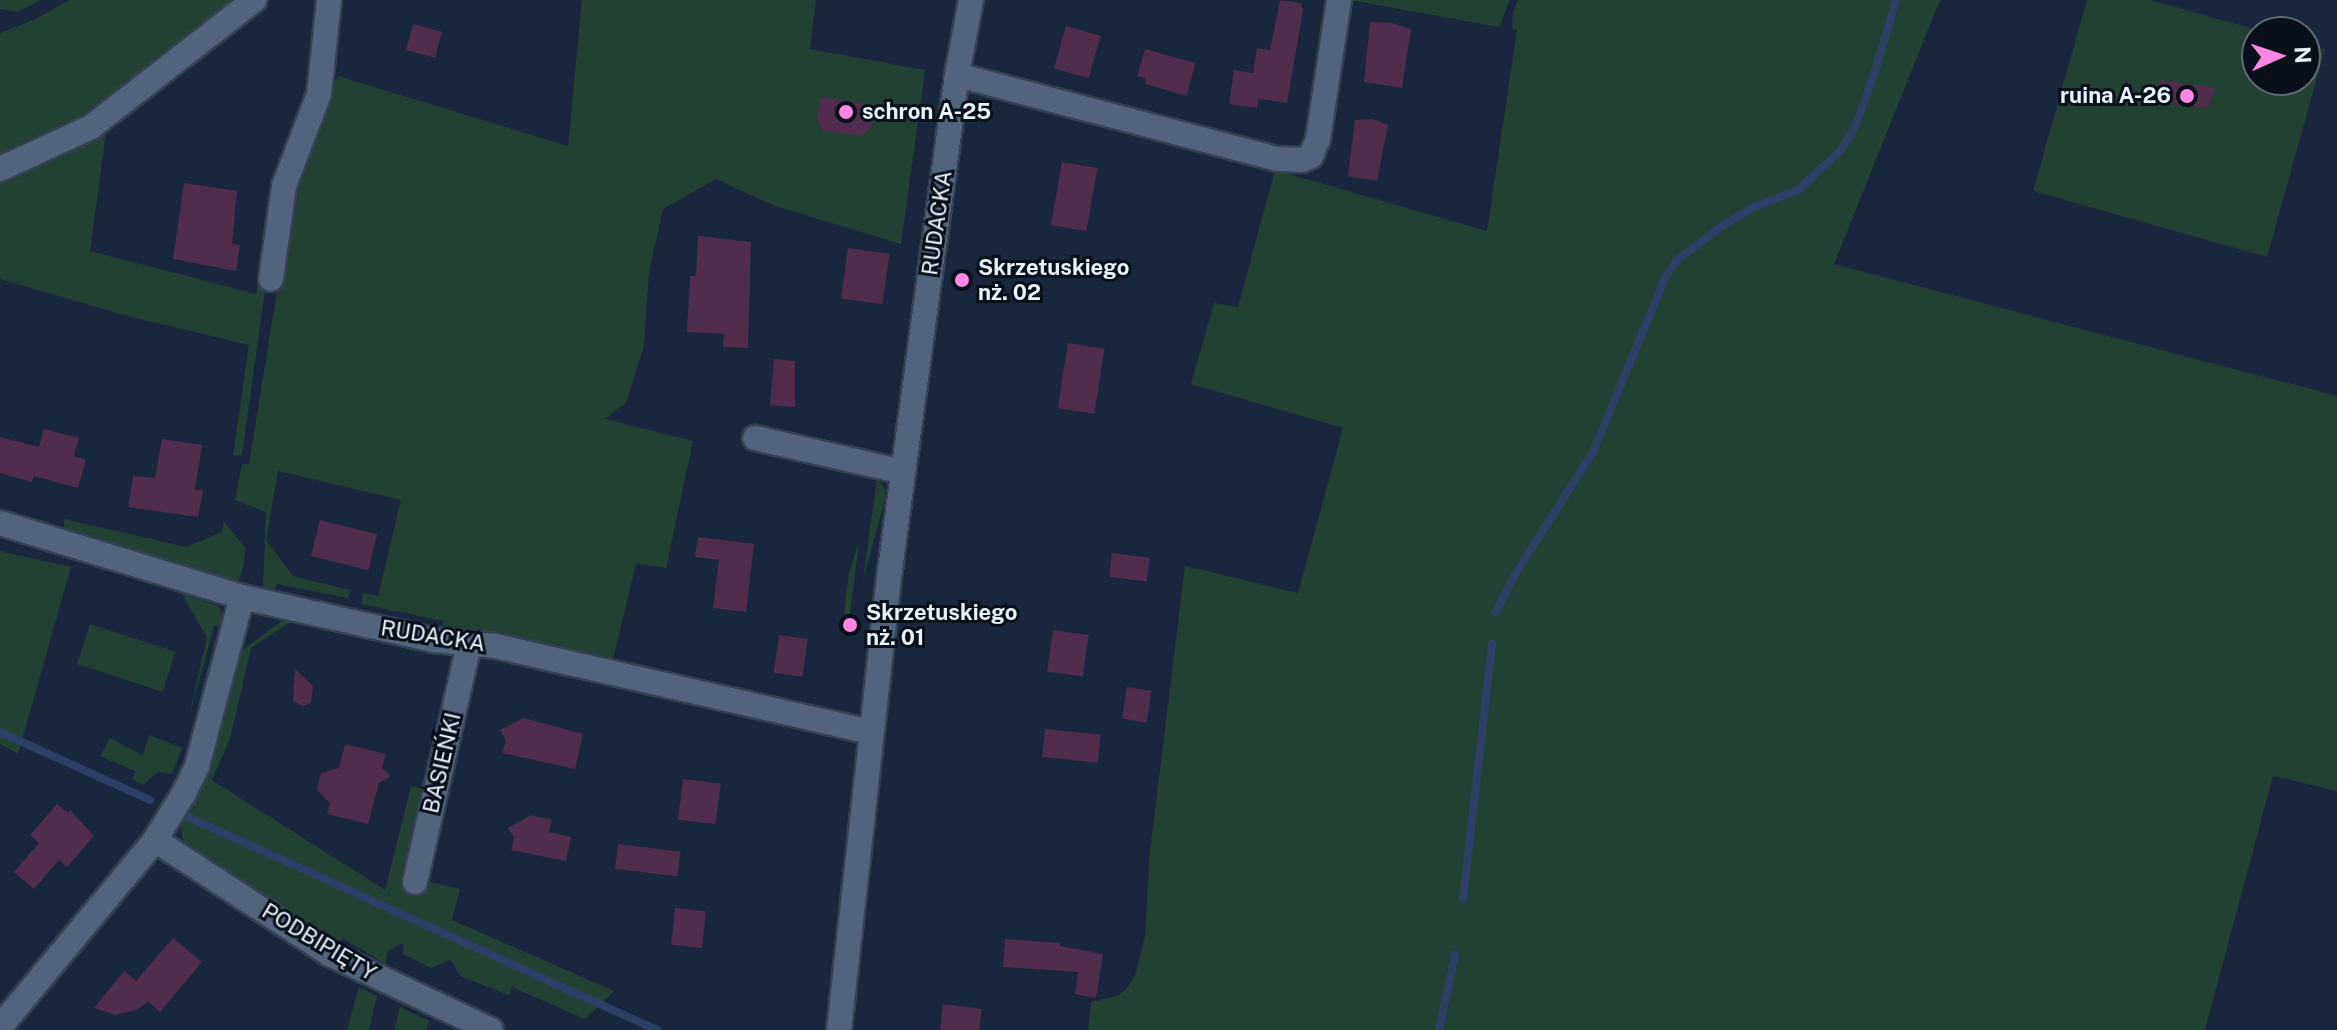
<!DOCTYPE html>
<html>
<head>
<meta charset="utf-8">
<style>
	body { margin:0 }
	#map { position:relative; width:2337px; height:1030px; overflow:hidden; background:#18273d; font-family:"Public Sans",sans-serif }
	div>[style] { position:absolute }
	.green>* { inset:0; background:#214233; transform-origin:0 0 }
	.stream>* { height:8px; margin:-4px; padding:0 4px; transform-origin:4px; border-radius:4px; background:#2c3f66 }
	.building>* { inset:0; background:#502c4d; transform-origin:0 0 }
	.roads { filter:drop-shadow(2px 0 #354153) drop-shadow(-2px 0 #354153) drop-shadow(0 2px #354153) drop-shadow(0 -2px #354153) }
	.minor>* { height:24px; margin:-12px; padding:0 12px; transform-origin:12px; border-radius:12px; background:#52647d }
	.dots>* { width:22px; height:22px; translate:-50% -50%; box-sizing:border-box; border:4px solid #09101a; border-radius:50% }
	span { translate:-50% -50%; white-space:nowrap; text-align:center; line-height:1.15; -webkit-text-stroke:6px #09101a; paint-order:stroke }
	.poi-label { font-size:22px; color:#e8f1fc; font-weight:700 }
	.right { translate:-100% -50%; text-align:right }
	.left { translate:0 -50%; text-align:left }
	.street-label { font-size:22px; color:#e8f1fc }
	.north { position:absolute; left:2241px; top:16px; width:80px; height:80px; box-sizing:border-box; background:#09101a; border:2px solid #626a74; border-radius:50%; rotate:87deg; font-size:22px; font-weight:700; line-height:32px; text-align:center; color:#e8f1fc }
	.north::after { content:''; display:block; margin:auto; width:28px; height:36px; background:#fd86e2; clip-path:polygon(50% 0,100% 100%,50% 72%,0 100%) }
</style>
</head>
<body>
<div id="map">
	<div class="green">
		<div style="clip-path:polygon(0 0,41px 0,18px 12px,0 9px)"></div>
		<div style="clip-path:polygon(69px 0,234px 0,56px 137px,0 155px,0 33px,34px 20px)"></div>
		<div style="clip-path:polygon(582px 0,816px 0,810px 49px,925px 70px,901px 244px,775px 206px,716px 179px,663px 209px,649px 272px,644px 345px,626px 403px,605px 419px,693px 441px,666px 568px,636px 564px,612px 663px,486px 633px,442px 629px,443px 621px,361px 604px,363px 593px,378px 596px,401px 500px,278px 471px,266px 540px,293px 576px,350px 590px,348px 598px,277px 584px,273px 592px,263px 588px,266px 512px,235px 500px,242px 464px,249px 464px,297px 167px,338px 76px,568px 146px)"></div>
		<div style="clip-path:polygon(1350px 0,1510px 0,1499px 27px)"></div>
		<div style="clip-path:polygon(1518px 0,1940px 0,1834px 264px,2337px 396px,2337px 791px,2273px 776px,2205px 1030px,1088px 1030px,1091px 1002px,1117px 996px,1126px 990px,1135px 976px,1145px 936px,1150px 851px,1185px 566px,1298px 593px,1343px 428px,1191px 384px,1214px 303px,1238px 307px,1275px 170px,1487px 231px,1517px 30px,1512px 29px,1513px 12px)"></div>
		<div style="clip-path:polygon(2087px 0,2151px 0,2264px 32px,2257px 32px,2257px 80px,2305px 80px,2305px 44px,2325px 49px,2267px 257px,2033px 191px)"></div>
		<div style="clip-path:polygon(107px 126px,90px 251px,256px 294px,259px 279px,266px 284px,242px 455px,233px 456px,249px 345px,131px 317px,0 279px,0 174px)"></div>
		<div style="clip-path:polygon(877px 479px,885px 488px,885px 499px,863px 580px)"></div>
		<div style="clip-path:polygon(64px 519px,186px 547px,222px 532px,224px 522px,246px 548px,242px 571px,237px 584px,64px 534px)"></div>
		<div style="clip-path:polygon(859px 542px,850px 614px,844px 614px,849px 572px)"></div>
		<div style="clip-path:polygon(0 551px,71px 567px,18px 754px,0 744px)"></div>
		<div style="clip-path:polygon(182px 594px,219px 606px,223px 615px,222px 627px,214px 626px,188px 720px,207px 638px)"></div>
		<div style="clip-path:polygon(287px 617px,342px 629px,342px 634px,291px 622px,251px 648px,230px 739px,212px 780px,385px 890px,411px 786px,425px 789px,401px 887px,412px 889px,423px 880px,460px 889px,452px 920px,614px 991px,585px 1019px,512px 987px,509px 995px,460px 976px,451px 960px,431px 968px,403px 954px,403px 943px,387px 952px,386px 964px,342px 938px,337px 948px,184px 845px,180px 825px,239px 649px,244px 649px)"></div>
		<div style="left:90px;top:624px;width:90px;height:42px;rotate:18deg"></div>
		<div style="clip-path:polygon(446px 691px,450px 691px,432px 761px,426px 764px)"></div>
		<div style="clip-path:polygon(149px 735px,182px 748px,172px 774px,158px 772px,143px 785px,133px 780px,135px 771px,100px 756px,110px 738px,143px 755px)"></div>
		<div style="clip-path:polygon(359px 987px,377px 996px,369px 1030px,347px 1030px)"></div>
		<div style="clip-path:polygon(400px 1007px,429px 1021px,426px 1030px,394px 1030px)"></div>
	</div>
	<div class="stream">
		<div style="left:1496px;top:612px;width:40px;rotate:-63.4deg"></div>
		<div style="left:1514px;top:576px;width:147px;rotate:-57.5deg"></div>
		<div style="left:1593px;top:452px;width:191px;rotate:-67.5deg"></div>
		<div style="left:1666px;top:276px;width:21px;rotate:-55deg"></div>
		<div style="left:1678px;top:259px;width:55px;rotate:-36.9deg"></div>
		<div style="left:1722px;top:226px;width:35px;rotate:-31deg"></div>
		<div style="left:1752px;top:208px;width:49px;rotate:-21.4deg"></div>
		<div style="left:1798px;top:190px;width:59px;rotate:-42.9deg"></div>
		<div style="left:1841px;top:150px;width:27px;rotate:-59deg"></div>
		<div style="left:1855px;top:127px;width:59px;rotate:-70.3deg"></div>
		<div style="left:1875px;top:71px;width:74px;rotate:-73.5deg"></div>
		<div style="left:0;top:732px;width:165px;rotate:24.4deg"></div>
		<div style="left:188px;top:817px;width:515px;rotate:24.43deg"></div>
		<div style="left:1463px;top:899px;width:257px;rotate:-83.5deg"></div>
		<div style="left:1439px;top:1030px;width:77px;rotate:-78deg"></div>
	</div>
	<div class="building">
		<div style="clip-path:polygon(1280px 0,1301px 3px,1303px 10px,1287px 103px,1259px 99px,1257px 108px,1229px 104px,1234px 70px,1253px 73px,1257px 48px,1270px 50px)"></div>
		<div style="clip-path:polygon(1370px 22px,1392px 23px,1411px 29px,1402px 88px,1364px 82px)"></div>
		<div style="left:413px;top:24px;width:30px;height:27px;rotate:15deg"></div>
		<div style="left:1066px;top:26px;width:36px;height:44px;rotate:16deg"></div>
		<div style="clip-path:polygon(1145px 49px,1195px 63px,1187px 96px,1145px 84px,1146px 79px,1137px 76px)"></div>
		<div style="clip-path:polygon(2159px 80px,2216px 88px,2207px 108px,2162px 103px)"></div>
		<div style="clip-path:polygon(820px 97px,875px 105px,872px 127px,862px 136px,823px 131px,817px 120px)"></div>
		<div style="clip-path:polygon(1372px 119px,1388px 125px,1377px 181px,1348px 176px,1355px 120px)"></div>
		<div style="left:1062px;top:162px;width:36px;height:64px;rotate:10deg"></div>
		<div style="clip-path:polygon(184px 183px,237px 191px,232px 244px,240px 245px,236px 271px,173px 259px)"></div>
		<div style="clip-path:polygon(698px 236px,751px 242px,748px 348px,723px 347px,724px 334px,687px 332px,690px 276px,696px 276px)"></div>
		<div style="left:848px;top:248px;width:42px;height:51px;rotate:8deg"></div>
		<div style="left:1068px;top:343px;width:37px;height:66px;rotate:9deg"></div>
		<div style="clip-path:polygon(774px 359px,795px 361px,795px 407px,770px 405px)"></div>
		<div style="clip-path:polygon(44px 429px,79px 438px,74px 456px,86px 460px,78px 488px,34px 476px,32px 482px,0 473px,0 437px,39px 447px)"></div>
		<div style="clip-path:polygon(162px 439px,202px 445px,195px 490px,203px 490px,198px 517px,128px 507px,133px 476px,155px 478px)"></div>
		<div style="left:320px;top:520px;width:59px;height:37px;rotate:14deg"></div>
		<div style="clip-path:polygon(698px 537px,754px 544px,746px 612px,713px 608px,719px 560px,695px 557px)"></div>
		<div style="left:1112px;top:553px;width:38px;height:24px;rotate:7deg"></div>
		<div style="left:1053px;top:630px;width:36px;height:42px;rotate:8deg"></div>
		<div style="left:779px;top:635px;width:29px;height:38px;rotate:8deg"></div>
		<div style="clip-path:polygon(295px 669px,313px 686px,311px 703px,303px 706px,293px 701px)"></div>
		<div style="left:1127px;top:687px;width:25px;height:32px;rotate:9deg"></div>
		<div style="clip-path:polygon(524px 718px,583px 734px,575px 769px,502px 753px,506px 741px,500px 730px)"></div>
		<div style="left:1045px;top:729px;width:56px;height:28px;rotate:6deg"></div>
		<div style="clip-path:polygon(345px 744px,386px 754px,382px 768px,391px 776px,379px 783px,368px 824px,327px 814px,330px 803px,317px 790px,321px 773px,339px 768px)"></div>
		<div style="left:683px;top:779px;width:38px;height:41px;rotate:7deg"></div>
		<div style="clip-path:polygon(57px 804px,68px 813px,70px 810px,94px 836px,67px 867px,59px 860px,34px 889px,14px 872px,39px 843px,30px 835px)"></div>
		<div style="clip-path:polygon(531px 815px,552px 820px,549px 832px,571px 837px,566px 861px,511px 850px,514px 837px,508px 828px)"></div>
		<div style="left:618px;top:844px;width:63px;height:25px;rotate:7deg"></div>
		<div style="left:675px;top:908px;width:31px;height:37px;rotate:6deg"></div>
		<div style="clip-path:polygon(173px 938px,202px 962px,160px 1012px,148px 1002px,136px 1010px,115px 1015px,94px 1008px,124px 971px,136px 981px)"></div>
		<div style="clip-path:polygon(1005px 939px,1060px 943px,1060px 946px,1103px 954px,1096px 998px,1075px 994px,1078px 972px,1003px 967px)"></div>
		<div style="clip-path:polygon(943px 1004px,982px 1009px,979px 1030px,940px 1030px)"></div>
	</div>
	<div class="roads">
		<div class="minor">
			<div style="left:957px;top:75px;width:331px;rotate:14.7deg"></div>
			<div style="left:1277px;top:159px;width:25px;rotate:2deg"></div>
			<div style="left:1302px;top:160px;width:10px;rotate:-24deg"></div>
			<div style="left:1311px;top:156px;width:18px;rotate:-68deg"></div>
			<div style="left:1318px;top:139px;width:141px;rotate:-81.4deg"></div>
			<div style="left:0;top:169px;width:100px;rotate:-24.8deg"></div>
			<div style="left:91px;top:127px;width:207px;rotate:-37.9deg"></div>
			<div style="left:271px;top:279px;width:94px;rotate:-82deg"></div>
			<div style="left:284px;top:186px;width:98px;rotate:-69.2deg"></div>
			<div style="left:319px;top:94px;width:95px;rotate:-83.9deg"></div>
			<div style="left:755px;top:438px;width:152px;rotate:12.9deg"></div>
			<div style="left:0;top:523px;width:253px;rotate:17deg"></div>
			<div style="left:242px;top:597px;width:196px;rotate:12.7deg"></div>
			<div style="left:433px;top:640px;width:62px;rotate:5.5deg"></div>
			<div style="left:495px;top:646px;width:386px;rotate:12.9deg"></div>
			<div style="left:155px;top:840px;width:209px;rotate:33.1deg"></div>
			<div style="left:330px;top:954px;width:178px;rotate:25.3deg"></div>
			<div style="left:415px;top:882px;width:243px;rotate:-77.2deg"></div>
			<div style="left:0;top:1027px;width:243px;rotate:-50.3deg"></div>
			<div style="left:155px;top:840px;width:55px;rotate:-58.3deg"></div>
			<div style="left:184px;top:793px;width:30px;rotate:-64deg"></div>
			<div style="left:197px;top:766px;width:175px;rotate:-75.1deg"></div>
			<div style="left:839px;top:1030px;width:463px;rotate:-83.7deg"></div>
			<div style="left:890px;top:570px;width:500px;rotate:-82.3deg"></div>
			<div style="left:957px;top:75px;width:76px;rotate:-79.4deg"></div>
		</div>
	</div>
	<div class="dots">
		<div style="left:2187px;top:96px;background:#fd86e2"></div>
		<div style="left:846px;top:112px;background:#fd86e2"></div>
		<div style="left:962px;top:280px;background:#fd86e2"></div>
		<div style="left:850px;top:625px;background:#fd86e2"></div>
	</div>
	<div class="poi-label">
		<span class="right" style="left:2171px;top:96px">ruina A-26</span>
		<span class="left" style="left:862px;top:112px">schron A-25</span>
		<span class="left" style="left:978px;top:280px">Skrzetuskiego<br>nż. 02</span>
		<span class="left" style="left:866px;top:625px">Skrzetuskiego<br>nż. 01</span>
	</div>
	<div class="street-label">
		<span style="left:937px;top:223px;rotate:-82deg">RUDACKA</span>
		<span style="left:433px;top:636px;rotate:9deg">RUDACKA</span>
		<span style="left:442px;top:763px;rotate:-77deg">BASIEŃKI</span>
		<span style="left:319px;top:942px;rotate:31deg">PODBIPIĘTY</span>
	</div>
	<div class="north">N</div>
</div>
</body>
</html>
